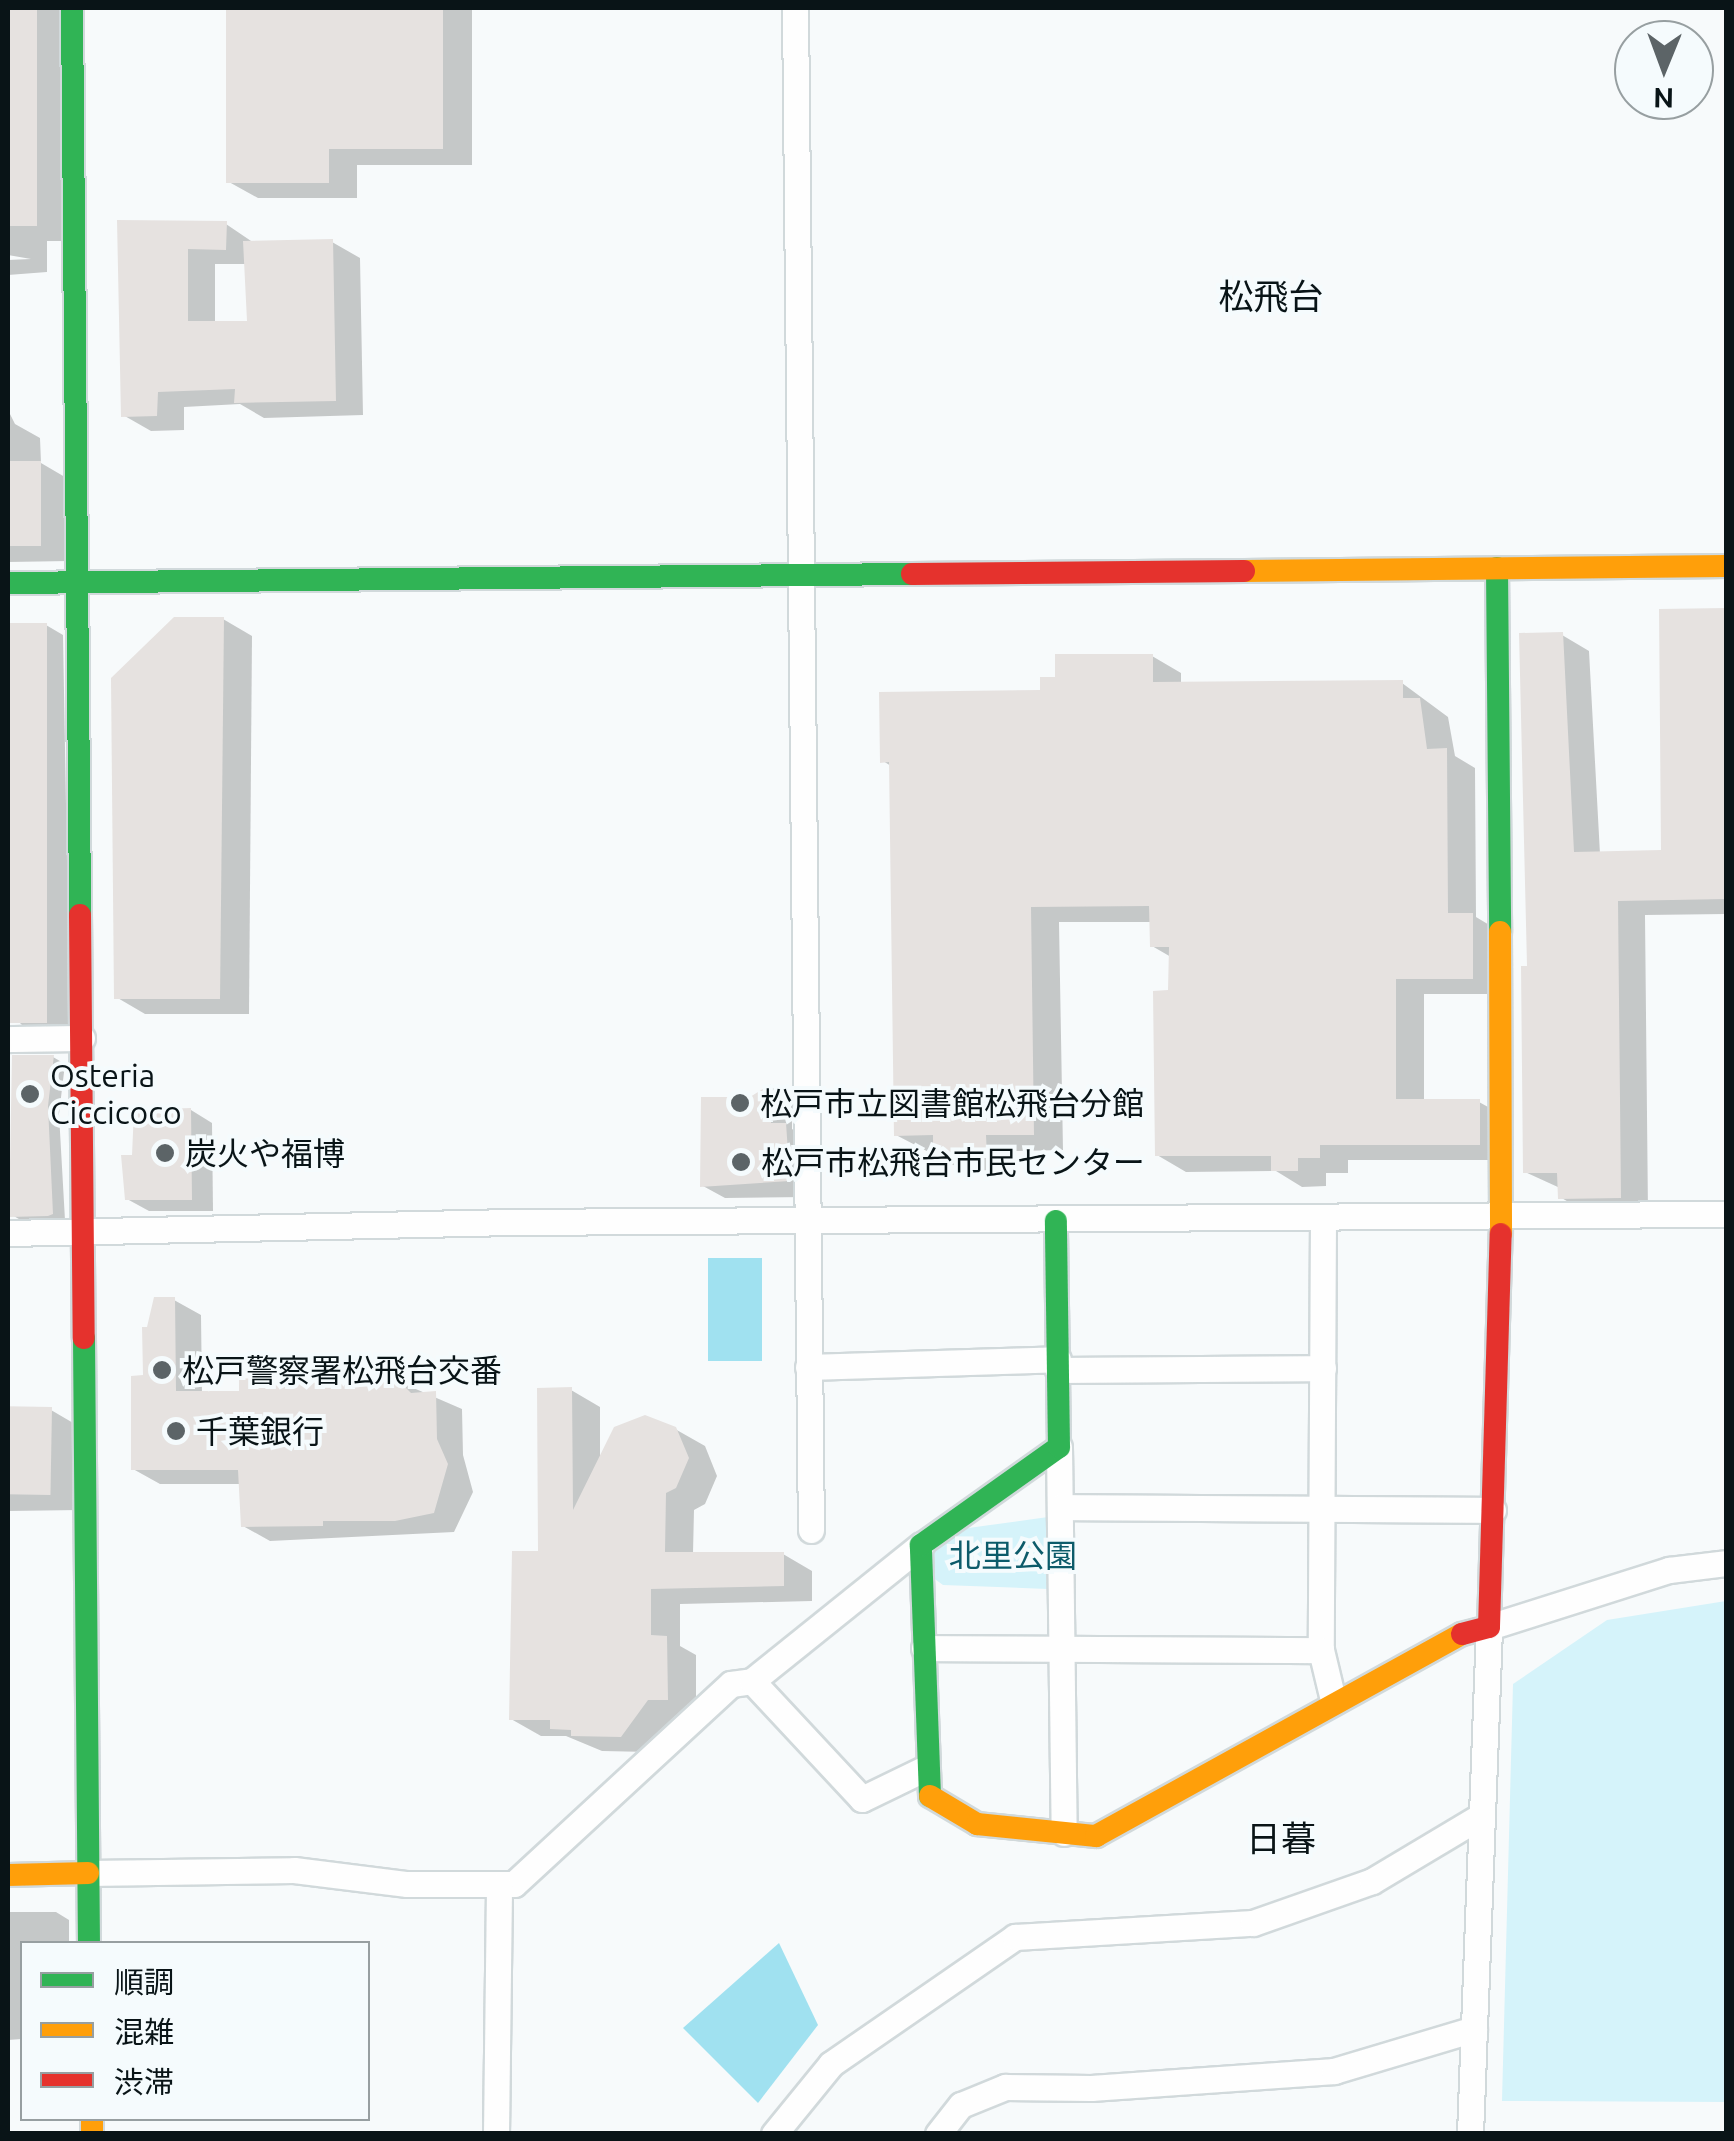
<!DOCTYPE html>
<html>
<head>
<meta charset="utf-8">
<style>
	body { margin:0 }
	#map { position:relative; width:1734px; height:2141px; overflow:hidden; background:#f7fafb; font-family:Ubuntu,"Noto Sans JP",sans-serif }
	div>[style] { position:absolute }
	.green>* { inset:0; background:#d5f3fa }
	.water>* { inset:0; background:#a0e1f0; transform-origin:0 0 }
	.shadow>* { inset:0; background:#0003; transform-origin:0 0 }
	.building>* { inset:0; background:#e6e2e0; transform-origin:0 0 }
	.roads { filter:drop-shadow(2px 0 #d1d9db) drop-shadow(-2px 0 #d1d9db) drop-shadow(0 2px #d1d9db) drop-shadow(0 -2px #d1d9db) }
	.street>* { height:25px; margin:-12.5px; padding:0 12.5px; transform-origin:12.5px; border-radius:12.5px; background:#fefefe }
	.fast>* { height:22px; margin:-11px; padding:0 11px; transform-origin:11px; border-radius:11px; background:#30b455 }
	.slow>* { height:22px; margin:-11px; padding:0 11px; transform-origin:11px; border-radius:11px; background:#ff9f0a }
	.jam>* { height:22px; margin:-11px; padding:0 11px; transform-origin:11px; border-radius:11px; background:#e5322d }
	.dots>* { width:28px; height:28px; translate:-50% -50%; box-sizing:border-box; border:5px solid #f5fbfd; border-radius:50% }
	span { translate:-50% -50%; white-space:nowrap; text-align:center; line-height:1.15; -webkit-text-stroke:8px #f5fbfd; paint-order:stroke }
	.poi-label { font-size:32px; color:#091417 }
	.left { translate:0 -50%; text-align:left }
	.park-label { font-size:32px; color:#0c5b6a }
	.neighbourhood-label { font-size:35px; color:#091417 }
	.frame { position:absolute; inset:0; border:10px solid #091417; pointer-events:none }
	.legend { position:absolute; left:20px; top:1941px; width:350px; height:180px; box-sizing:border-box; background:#f5fbfd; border:2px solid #979fa1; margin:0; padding:12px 18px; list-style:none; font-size:30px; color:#091417 }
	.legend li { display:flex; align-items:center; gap:20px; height:50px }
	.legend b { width:50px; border:2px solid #979fa1 }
	.north { position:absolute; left:1614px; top:20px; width:100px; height:100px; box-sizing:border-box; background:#f5fbfd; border:2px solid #979fa1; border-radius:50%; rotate:181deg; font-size:28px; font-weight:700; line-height:40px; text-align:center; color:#091417 }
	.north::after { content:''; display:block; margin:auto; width:35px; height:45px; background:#5c6467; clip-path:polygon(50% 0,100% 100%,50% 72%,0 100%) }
</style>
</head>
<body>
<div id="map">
	<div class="green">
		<div style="clip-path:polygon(1048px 1517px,1048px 1589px,943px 1585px,932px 1577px,933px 1546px,954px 1530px)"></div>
		<div style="clip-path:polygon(1726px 1601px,1726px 2102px,1502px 2101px,1513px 1684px,1607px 1620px)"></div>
	</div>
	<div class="water">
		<div style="left:708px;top:1258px;width:54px;height:103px"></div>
		<div style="clip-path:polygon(779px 1943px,818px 2025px,758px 2103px,683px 2028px)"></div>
	</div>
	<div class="shadow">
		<div style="clip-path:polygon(8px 8px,65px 8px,65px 241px,47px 241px,47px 272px,8px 275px,8px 260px,31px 259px,8px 255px)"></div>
		<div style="clip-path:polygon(228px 8px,472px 8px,472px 165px,357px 165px,357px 198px,258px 198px,229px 182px)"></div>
		<div style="clip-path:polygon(evenodd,120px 222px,226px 224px,254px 243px,332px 242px,360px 258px,363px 415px,264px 418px,240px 404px,184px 407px,184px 430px,151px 431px,123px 415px,120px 222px,215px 264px,246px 264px,249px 324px,215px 324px,215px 264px)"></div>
		<div style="clip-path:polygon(8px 410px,15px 424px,40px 438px,41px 463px,70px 480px,70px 561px,8px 562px)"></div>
		<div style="clip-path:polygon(1726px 610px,1726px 914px,1645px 915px,1648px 1213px,1587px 1213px,1560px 1197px,1560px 1188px,1525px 1172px,1530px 968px,1562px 635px,1589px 651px,1600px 854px,1664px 853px,1662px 611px)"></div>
		<div style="clip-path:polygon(223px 619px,252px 636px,249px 1014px,145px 1014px,116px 997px)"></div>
		<div style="clip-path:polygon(46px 625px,63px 635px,70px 1030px,28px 1031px,8px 1011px,8px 626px)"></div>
		<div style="clip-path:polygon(1152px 656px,1181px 673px,1181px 684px,1402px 683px,1448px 717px,1455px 756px,1475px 768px,1476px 917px,1501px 932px,1501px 994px,1424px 994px,1424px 1102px,1479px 1102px,1508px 1118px,1508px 1160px,1348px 1160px,1348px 1173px,1326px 1173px,1326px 1186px,1302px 1187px,1276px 1171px,1186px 1172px,1157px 1155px,1171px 957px,1152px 946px,1152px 922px,1059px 922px,1063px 1150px,1014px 1151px,1015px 1171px,965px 1171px,896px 1135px,891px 766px,883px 761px,1042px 692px,1057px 679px)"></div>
		<div style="clip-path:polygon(53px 1057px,65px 1064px,59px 1114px,65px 1220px,24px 1222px,12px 1215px)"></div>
		<div style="clip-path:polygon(771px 1087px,792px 1099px,792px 1129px,807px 1138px,807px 1197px,725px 1198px,703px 1186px,751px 1100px)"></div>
		<div style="clip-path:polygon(191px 1110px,212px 1123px,213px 1211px,149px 1211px,127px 1199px,134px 1157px)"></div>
		<div style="clip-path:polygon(174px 1300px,201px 1315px,202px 1394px,369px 1388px,395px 1380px,462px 1409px,463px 1455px,473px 1492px,454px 1532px,270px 1541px,243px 1526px,241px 1484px,160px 1484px,133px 1469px,149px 1329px)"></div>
		<div style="clip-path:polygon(571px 1390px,600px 1407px,600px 1460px,675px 1429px,705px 1446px,717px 1476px,705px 1504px,694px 1510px,693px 1554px,783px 1554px,812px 1571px,812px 1601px,680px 1604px,680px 1646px,696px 1655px,696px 1715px,677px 1715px,650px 1752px,602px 1751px,566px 1736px,541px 1736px,511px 1719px)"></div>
		<div style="clip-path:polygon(51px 1410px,80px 1427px,80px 1510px,8px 1511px,8px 1411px)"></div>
		<div style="left:8px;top:1741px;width:3px;height:68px;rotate:45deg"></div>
		<div style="clip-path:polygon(8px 1912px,56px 1912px,69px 1920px,69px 1944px,22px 1944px,22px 2039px,8px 2040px)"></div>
	</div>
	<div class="building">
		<div style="left:8px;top:8px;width:29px;height:218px"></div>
		<div style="clip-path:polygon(226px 8px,443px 8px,443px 149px,329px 149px,329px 183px,226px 183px)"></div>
		<div style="clip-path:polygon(117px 220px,227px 221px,226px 250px,188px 249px,188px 321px,247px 321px,243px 241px,333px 239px,336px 401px,234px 403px,235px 389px,158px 392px,157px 416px,121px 417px)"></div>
		<div style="left:8px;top:461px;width:33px;height:85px"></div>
		<div style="clip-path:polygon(1726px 608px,1726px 899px,1618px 901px,1621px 1198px,1558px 1199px,1557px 1173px,1523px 1173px,1521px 966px,1527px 966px,1519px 633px,1563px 632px,1574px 852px,1661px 850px,1659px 609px)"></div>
		<div style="clip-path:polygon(174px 617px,224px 617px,220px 999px,114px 999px,111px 678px)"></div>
		<div style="left:8px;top:623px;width:39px;height:400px"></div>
		<div style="clip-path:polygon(1055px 654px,1153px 654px,1153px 682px,1403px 680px,1403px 698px,1420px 698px,1427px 749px,1447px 748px,1448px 913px,1473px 913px,1473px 979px,1396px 979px,1396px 1099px,1480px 1099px,1480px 1145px,1320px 1145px,1320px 1158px,1298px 1158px,1298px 1171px,1271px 1171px,1271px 1156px,1155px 1156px,1153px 991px,1168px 990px,1169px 947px,1150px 947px,1149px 906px,1031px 907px,1034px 1135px,986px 1135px,987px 1156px,933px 1156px,933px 1135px,894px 1136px,889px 762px,880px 763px,879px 692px,1040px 690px,1040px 677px,1055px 677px)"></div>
		<div style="clip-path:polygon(12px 1055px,54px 1055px,48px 1106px,53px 1214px,48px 1216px,9px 1217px)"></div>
		<div style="clip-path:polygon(771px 1084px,771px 1123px,786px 1123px,790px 1181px,700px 1187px,701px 1097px,750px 1097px)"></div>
		<div style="clip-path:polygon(191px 1108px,192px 1200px,125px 1200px,121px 1155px,132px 1155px,134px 1110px)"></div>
		<div style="clip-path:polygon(154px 1297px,175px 1297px,176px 1391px,239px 1391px,239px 1378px,368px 1386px,395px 1377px,411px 1393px,436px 1391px,437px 1439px,448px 1464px,434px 1513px,395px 1521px,323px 1521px,323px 1526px,241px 1527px,238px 1470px,131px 1470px,131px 1376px,143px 1375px,142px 1327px,147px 1327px)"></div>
		<div style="clip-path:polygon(572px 1387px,573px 1510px,614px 1427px,645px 1415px,676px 1427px,689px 1458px,676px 1488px,666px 1493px,665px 1552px,784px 1552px,784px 1586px,651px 1589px,651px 1635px,667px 1636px,668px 1700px,648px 1700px,621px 1737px,571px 1736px,571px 1730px,550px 1729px,550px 1720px,509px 1720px,512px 1551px,538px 1551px,537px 1388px)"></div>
		<div style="left:52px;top:1407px;width:88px;height:44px;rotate:91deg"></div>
	</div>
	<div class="roads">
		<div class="street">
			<div style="left:795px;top:8px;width:1522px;rotate:89.4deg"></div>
			<div style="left:8px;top:1039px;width:74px;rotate:-0.8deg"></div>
			<div style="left:1323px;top:1218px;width:432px;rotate:90.3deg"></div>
			<div style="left:1321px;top:1650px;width:51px;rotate:76.5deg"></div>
			<div style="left:8px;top:1233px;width:503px;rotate:-1.25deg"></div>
			<div style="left:511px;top:1222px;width:1215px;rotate:-0.38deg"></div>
			<div style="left:808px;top:1367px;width:250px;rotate:-1.8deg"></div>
			<div style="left:1058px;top:1370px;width:265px;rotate:-0.4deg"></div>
			<div style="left:1059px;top:1447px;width:386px;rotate:89.3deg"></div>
			<div style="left:1060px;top:1507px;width:433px;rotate:0.4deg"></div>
			<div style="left:924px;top:1648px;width:397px;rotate:0.3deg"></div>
			<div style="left:752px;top:1681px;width:161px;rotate:47deg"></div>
			<div style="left:862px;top:1799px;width:71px;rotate:-25.8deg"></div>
			<div style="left:88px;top:1873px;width:206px;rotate:-0.8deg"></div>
			<div style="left:294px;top:1870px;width:114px;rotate:7.1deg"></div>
			<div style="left:407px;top:1884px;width:107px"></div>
			<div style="left:514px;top:1884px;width:295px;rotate:-42.7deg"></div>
			<div style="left:731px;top:1684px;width:21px;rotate:-8deg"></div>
			<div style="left:752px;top:1681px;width:217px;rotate:-38.8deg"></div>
			<div style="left:496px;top:2134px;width:247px;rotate:-89.3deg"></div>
			<div style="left:774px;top:2134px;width:90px;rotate:-50.8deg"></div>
			<div style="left:831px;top:2064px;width:224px;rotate:-34.6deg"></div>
			<div style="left:1015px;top:1937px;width:238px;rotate:-3.4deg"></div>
			<div style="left:1253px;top:1923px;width:126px;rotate:-19.4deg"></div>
			<div style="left:1372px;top:1881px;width:127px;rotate:-30.8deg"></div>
			<div style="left:938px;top:2134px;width:37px;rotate:-52deg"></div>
			<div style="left:961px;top:2105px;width:48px;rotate:-22.2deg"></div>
			<div style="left:1005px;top:2087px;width:86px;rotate:0.7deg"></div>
			<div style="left:1091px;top:2088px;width:244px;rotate:-4deg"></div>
			<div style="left:1334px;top:2071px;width:146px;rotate:-16.7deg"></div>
			<div style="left:1470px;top:2134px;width:507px;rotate:-87.85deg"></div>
			<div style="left:1489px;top:1627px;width:189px;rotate:-17.6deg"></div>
			<div style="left:1669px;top:1570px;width:57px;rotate:-7deg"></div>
		</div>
		<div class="fast">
			<div style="left:72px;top:8px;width:907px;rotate:89.49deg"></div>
			<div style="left:1497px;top:568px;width:364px;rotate:89.5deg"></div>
			<div style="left:8px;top:583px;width:904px;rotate:-0.57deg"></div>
			<div style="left:84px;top:1338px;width:606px;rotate:89.53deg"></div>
			<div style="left:930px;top:1796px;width:251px;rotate:-92.1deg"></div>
			<div style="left:921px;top:1545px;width:169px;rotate:-35.4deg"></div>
			<div style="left:1059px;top:1447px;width:226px;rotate:-90.8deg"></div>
		</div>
		<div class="slow">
			<div style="left:1244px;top:571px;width:482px;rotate:-0.6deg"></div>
			<div style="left:1500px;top:932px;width:302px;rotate:89.8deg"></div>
			<div style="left:930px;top:1796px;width:55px;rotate:30.8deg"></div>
			<div style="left:977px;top:1824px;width:120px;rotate:5.8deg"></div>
			<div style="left:1096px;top:1836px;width:418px;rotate:-28.9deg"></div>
			<div style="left:8px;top:1875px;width:80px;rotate:-1.4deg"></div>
			<div style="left:92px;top:2118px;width:16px;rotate:90deg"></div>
		</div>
		<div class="jam">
			<div style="left:912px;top:574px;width:332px;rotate:-0.5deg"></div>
			<div style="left:80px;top:915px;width:423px;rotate:89.5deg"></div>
			<div style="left:1462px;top:1634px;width:28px;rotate:-15deg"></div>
			<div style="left:1489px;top:1627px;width:393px;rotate:-88.3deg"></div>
		</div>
	</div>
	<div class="dots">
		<div style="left:30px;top:1094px;background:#5c6467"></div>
		<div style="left:740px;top:1103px;background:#5c6467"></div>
		<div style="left:165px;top:1153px;background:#5c6467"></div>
		<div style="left:741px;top:1162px;background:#5c6467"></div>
		<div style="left:162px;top:1370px;background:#5c6467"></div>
		<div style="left:176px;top:1431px;background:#5c6467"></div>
	</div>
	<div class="poi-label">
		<span class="left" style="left:50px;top:1094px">Osteria<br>Ciccicoco</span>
		<span class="left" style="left:760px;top:1103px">松戸市立図書館松飛台分館</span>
		<span class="left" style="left:185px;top:1153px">炭火や福博</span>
		<span class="left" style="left:761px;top:1162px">松戸市松飛台市民センター</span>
		<span class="left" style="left:182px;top:1370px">松戸警察署松飛台交番</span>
		<span class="left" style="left:196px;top:1431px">千葉銀行</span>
	</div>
	<div class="park-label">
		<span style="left:1013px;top:1555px">北里公園</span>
	</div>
	<div class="neighbourhood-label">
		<span style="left:1271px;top:296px">松飛台</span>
		<span style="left:1281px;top:1838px">日暮</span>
	</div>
	<div class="frame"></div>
	<ul class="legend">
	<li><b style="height:12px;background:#30b455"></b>順調</li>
	<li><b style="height:12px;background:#ff9f0a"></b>混雑</li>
	<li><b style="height:12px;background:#e5322d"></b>渋滞</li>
	</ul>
	<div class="north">N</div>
</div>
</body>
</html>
